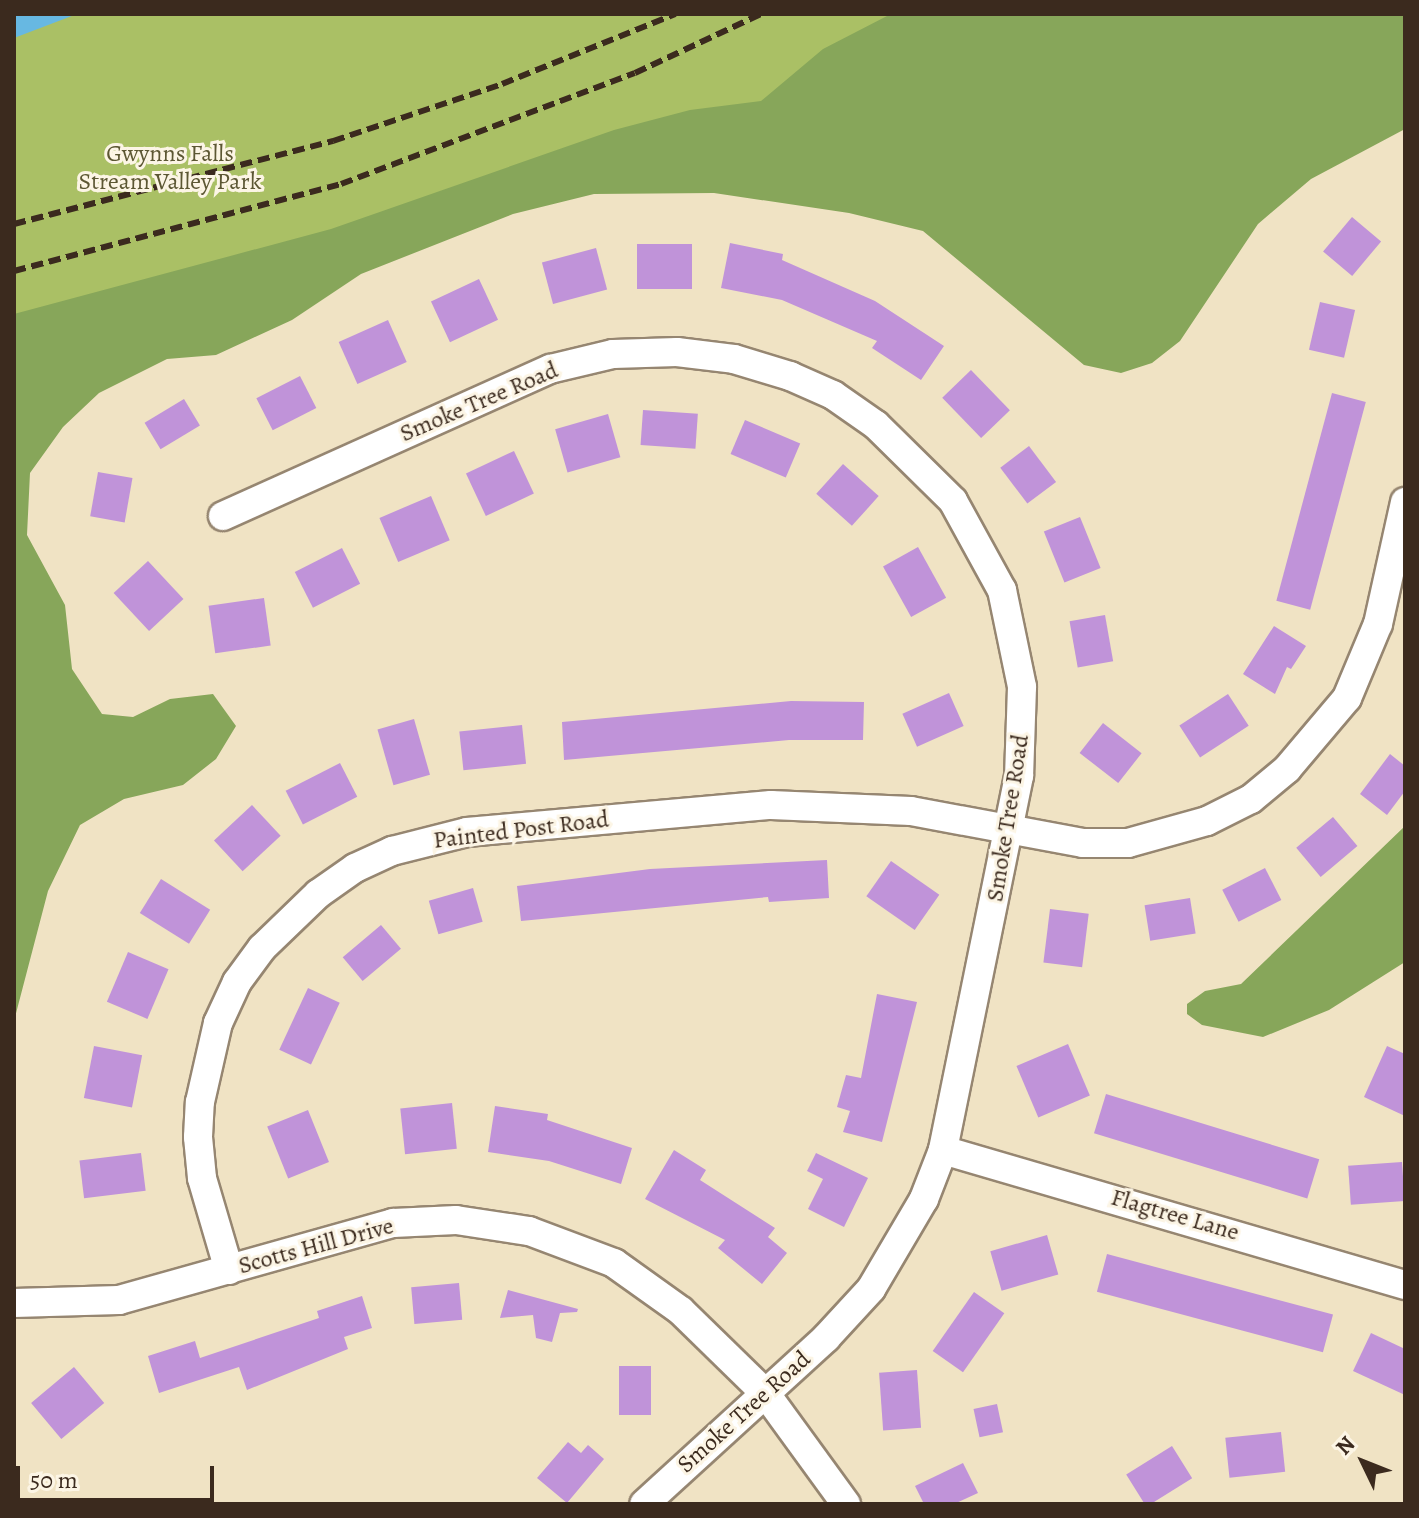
<!DOCTYPE html>
<html>
<head>
<meta charset="utf-8">
<style>
	body { margin:0 }
	#map { position:relative; width:1419px; height:1518px; overflow:hidden; background:#f0e3c4; font-family:Alegreya,serif }
	div>[style] { position:absolute }
	.green>* { inset:0; background:#aac065 }
	.forest>* { inset:0; background:#87a65a }
	.water>* { inset:0; background:#67b8e2 }
	.building>* { inset:0; background:#c093d9; transform-origin:0 0 }
	.roads { filter:drop-shadow(2px 0 #968671) drop-shadow(-2px 0 #968671) drop-shadow(0 2px #968671) drop-shadow(0 -2px #968671) }
	.minor>* { height:28px; margin:-14px; padding:0 14px; transform-origin:14px; border-radius:14px; background:#fff }
	.rail>* { height:6px; margin-top:-3px; transform-origin:0; background:repeating-linear-gradient(90deg,#3b2a1e 0 12px,transparent 0 18px) }
	span { translate:-50% -50%; white-space:nowrap; text-align:center; line-height:1.15; -webkit-text-stroke:6px #fcf5e5; paint-order:stroke }
	.park-label { font-size:24px; color:#5c5733 }
	.street-label { font-size:24px; color:#3b2a1e }
	.frame { position:absolute; inset:0; border:16px solid #3b2a1e; pointer-events:none }
	.north { position:absolute; left:1323px; top:1422px; width:80px; height:80px; -webkit-text-stroke:6px #fcf5e5; paint-order:stroke; rotate:313deg; font-size:22px; font-weight:700; line-height:32px; text-align:center; color:#3b2a1e }
	.north::after { content:''; display:block; margin:auto; width:28px; height:36px; background:#3b2a1e; clip-path:polygon(50% 0,100% 100%,50% 72%,0 100%) }
	.scale { position:absolute; left:16px; top:1466px; width:198px; height:36px; box-sizing:border-box; border:4px solid #3b2a1e; border-top:0; padding-left:10px; font-size:24px; line-height:28px; white-space:nowrap; color:#3b2a1e; -webkit-text-stroke:6px #fcf5e5; paint-order:stroke }
</style>
</head>
<body>
<div id="map">
	<div class="green">
		<div style="clip-path:polygon(14px 14px,1405px 14px,605px 163px,14px 379px)"></div>
	</div>
	<div class="forest">
		<div style="clip-path:polygon(1405px 14px,1405px 129px,1311px 179px,1258px 224px,1180px 341px,1152px 363px,1121px 373px,1084px 365px,923px 231px,849px 213px,714px 193px,594px 194px,513px 214px,361px 274px,292px 320px,216px 355px,167px 359px,99px 393px,63px 427px,30px 473px,27px 535px,65px 605px,72px 669px,102px 714px,133px 717px,170px 699px,213px 694px,236px 726px,216px 759px,183px 785px,124px 799px,80px 825px,48px 891px,14px 1021px,14px 314px,331px 229px,614px 130px,690px 110px,761px 101px,823px 49px,887px 16px)"></div>
		<div style="clip-path:polygon(1405px 826px,1405px 962px,1329px 1010px,1263px 1037px,1202px 1025px,1187px 1014px,1187px 1004px,1205px 991px,1241px 984px)"></div>
	</div>
	<div class="water">
		<div style="clip-path:polygon(14px 14px,77px 14px,14px 38px)"></div>
	</div>
	<div class="building">
		<div style="left:1352px;top:217px;width:38px;height:45px;rotate:40deg"></div>
		<div style="clip-path:polygon(730px 243px,783px 254px,782px 260px,875px 301px,944px 346px,921px 380px,872px 348px,877px 341px,782px 300px,721px 288px)"></div>
		<div style="left:637px;top:244px;width:55px;height:45px"></div>
		<div style="left:596px;top:248px;width:43px;height:56px;rotate:75deg"></div>
		<div style="left:479px;top:279px;width:45px;height:53px;rotate:65deg"></div>
		<div style="left:1320px;top:302px;width:36px;height:49px;rotate:13deg"></div>
		<div style="left:388px;top:320px;width:46px;height:54px;rotate:66deg"></div>
		<div style="left:971px;top:370px;width:56px;height:40px;rotate:46deg"></div>
		<div style="left:300px;top:376px;width:36px;height:49px;rotate:63deg"></div>
		<div style="left:1332px;top:393px;width:35px;height:215px;rotate:15deg"></div>
		<div style="left:184px;top:399px;width:31px;height:46px;rotate:59deg"></div>
		<div style="left:643px;top:410px;width:55px;height:35px;rotate:4deg"></div>
		<div style="left:608px;top:414px;width:45px;height:55px;rotate:74deg"></div>
		<div style="left:745px;top:420px;width:60px;height:37px;rotate:23deg"></div>
		<div style="left:1029px;top:446px;width:45px;height:36px;rotate:53deg"></div>
		<div style="left:514px;top:451px;width:47px;height:53px;rotate:65deg"></div>
		<div style="left:843px;top:464px;width:48px;height:40px;rotate:42deg"></div>
		<div style="left:98px;top:472px;width:35px;height:45px;rotate:10deg"></div>
		<div style="left:431px;top:496px;width:48px;height:56px;rotate:67deg"></div>
		<div style="left:1080px;top:517px;width:55px;height:39px;rotate:68deg"></div>
		<div style="left:918px;top:547px;width:58px;height:40px;rotate:61deg"></div>
		<div style="left:342px;top:548px;width:40px;height:53px;rotate:63deg"></div>
		<div style="left:148px;top:561px;width:52px;height:47px;rotate:47deg"></div>
		<div style="left:264px;top:598px;width:48px;height:56px;rotate:82deg"></div>
		<div style="left:1105px;top:615px;width:47px;height:36px;rotate:80deg"></div>
		<div style="clip-path:polygon(1274px 626px,1306px 646px,1291px 669px,1287px 667px,1275px 694px,1243px 674px)"></div>
		<div style="left:949px;top:693px;width:36px;height:51px;rotate:66deg"></div>
		<div style="left:1228px;top:694px;width:38px;height:58px;rotate:57deg"></div>
		<div style="clip-path:polygon(791px 701px,864px 702px,863px 740px,789px 740px,564px 760px,562px 722px)"></div>
		<div style="left:414px;top:719px;width:58px;height:38px;rotate:74deg"></div>
		<div style="left:1103px;top:723px;width:49px;height:38px;rotate:38deg"></div>
		<div style="left:522px;top:725px;width:39px;height:63px;rotate:84deg"></div>
		<div style="clip-path:polygon(1390px 754px,1405px 766px,1405px 791px,1387px 815px,1360px 794px)"></div>
		<div style="left:340px;top:763px;width:38px;height:61px;rotate:63deg"></div>
		<div style="left:252px;top:805px;width:42px;height:52px;rotate:47deg"></div>
		<div style="left:1333px;top:817px;width:38px;height:48px;rotate:50deg"></div>
		<div style="clip-path:polygon(827px 860px,829px 898px,769px 902px,768px 897px,521px 921px,517px 886px,650px 869px)"></div>
		<div style="left:891px;top:861px;width:59px;height:43px;rotate:35deg"></div>
		<div style="left:1265px;top:868px;width:36px;height:48px;rotate:63deg"></div>
		<div style="left:161px;top:879px;width:58px;height:40px;rotate:32deg"></div>
		<div style="left:473px;top:888px;width:35px;height:46px;rotate:74deg"></div>
		<div style="left:1190px;top:898px;width:36px;height:46px;rotate:81deg"></div>
		<div style="left:1050px;top:909px;width:39px;height:54px;rotate:7deg"></div>
		<div style="left:381px;top:925px;width:31px;height:50px;rotate:50deg"></div>
		<div style="left:128px;top:952px;width:44px;height:54px;rotate:23deg"></div>
		<div style="left:308px;top:988px;width:35px;height:68px;rotate:25deg"></div>
		<div style="clip-path:polygon(877px 994px,917px 1002px,882px 1142px,843px 1132px,850px 1111px,837px 1107px,846px 1075px,861px 1078px)"></div>
		<div style="left:1068px;top:1044px;width:56px;height:56px;rotate:67deg"></div>
		<div style="left:94px;top:1046px;width:49px;height:53px;rotate:11deg"></div>
		<div style="clip-path:polygon(1387px 1046px,1405px 1054px,1405px 1116px,1364px 1097px)"></div>
		<div style="left:1106px;top:1094px;width:223px;height:41px;rotate:17deg"></div>
		<div style="left:452px;top:1103px;width:46px;height:52px;rotate:84deg"></div>
		<div style="clip-path:polygon(495px 1106px,548px 1114px,547px 1120px,632px 1148px,621px 1184px,549px 1161px,488px 1152px)"></div>
		<div style="left:308px;top:1110px;width:56px;height:44px;rotate:68deg"></div>
		<div style="clip-path:polygon(674px 1150px,706px 1170px,700px 1180px,775px 1228px,768px 1237px,787px 1253px,762px 1284px,718px 1248px,725px 1240px,645px 1199px)"></div>
		<div style="left:141px;top:1153px;width:38px;height:62px;rotate:83deg"></div>
		<div style="clip-path:polygon(816px 1153px,868px 1178px,844px 1227px,808px 1209px,823px 1179px,807px 1171px)"></div>
		<div style="left:1402px;top:1162px;width:39px;height:54px;rotate:86deg"></div>
		<div style="left:1047px;top:1235px;width:41px;height:59px;rotate:74deg"></div>
		<div style="left:1107px;top:1254px;width:234px;height:39px;rotate:15deg"></div>
		<div style="left:459px;top:1283px;width:37px;height:48px;rotate:85deg"></div>
		<div style="clip-path:polygon(508px 1290px,578px 1309px,577px 1312px,560px 1313px,552px 1342px,536px 1338px,533px 1315px,500px 1318px)"></div>
		<div style="left:974px;top:1292px;width:37px;height:72px;rotate:35deg"></div>
		<div style="clip-path:polygon(362px 1296px,372px 1328px,344px 1337px,348px 1349px,247px 1390px,239px 1367px,159px 1393px,148px 1356px,195px 1341px,200px 1358px,319px 1318px,317px 1311px)"></div>
		<div style="clip-path:polygon(1371px 1333px,1405px 1349px,1405px 1395px,1353px 1371px)"></div>
		<div style="left:619px;top:1366px;width:32px;height:49px"></div>
		<div style="left:74px;top:1367px;width:47px;height:56px;rotate:50deg"></div>
		<div style="left:917px;top:1370px;width:58px;height:38px;rotate:86deg"></div>
		<div style="left:997px;top:1404px;width:29px;height:24px;rotate:78deg"></div>
		<div style="left:1281px;top:1432px;width:40px;height:56px;rotate:84deg"></div>
		<div style="clip-path:polygon(568px 1442px,581px 1453px,588px 1445px,604px 1459px,567px 1503px,537px 1478px)"></div>
		<div style="left:1172px;top:1446px;width:38px;height:54px;rotate:58deg"></div>
		<div style="clip-path:polygon(963px 1463px,978px 1493px,954px 1504px,924px 1504px,915px 1486px)"></div>
	</div>
	<div class="roads">
		<div class="minor">
			<div style="left:223px;top:516px;width:359px;rotate:-24.2deg"></div>
			<div style="left:550px;top:369px;width:65px;rotate:-13.4deg"></div>
			<div style="left:613px;top:354px;width:64px;rotate:-1.8deg"></div>
			<div style="left:677px;top:352px;width:57px;rotate:7deg"></div>
			<div style="left:734px;top:359px;width:59px;rotate:16.9deg"></div>
			<div style="left:790px;top:376px;width:47px;rotate:23.8deg"></div>
			<div style="left:833px;top:395px;width:52px;rotate:34.9deg"></div>
			<div style="left:876px;top:425px;width:108px;rotate:44.6deg"></div>
			<div style="left:953px;top:501px;width:102px;rotate:61.2deg"></div>
			<div style="left:1002px;top:590px;width:99px;rotate:78.3deg"></div>
			<div style="left:1022px;top:687px;width:89px;rotate:91.9deg"></div>
			<div style="left:1019px;top:776px;width:382px;rotate:101.5deg"></div>
			<div style="left:943px;top:1150px;width:53px;rotate:111.2deg"></div>
			<div style="left:924px;top:1199px;width:104px;rotate:120.5deg"></div>
			<div style="left:871px;top:1289px;width:67px;rotate:132.6deg"></div>
			<div style="left:826px;top:1338px;width:246px;rotate:137.6deg"></div>
			<div style="left:943px;top:1150px;width:481px;rotate:16.3deg"></div>
			<div style="left:229px;top:1270px;width:96px;rotate:-106.4deg"></div>
			<div style="left:202px;top:1178px;width:41px;rotate:-95.6deg"></div>
			<div style="left:198px;top:1137px;width:35px;rotate:-87deg"></div>
			<div style="left:200px;top:1102px;width:81px;rotate:-77.2deg"></div>
			<div style="left:218px;top:1023px;width:45px;rotate:-65.1deg"></div>
			<div style="left:237px;top:982px;width:42px;rotate:-53.7deg"></div>
			<div style="left:262px;top:948px;width:78px;rotate:-44deg"></div>
			<div style="left:318px;top:894px;width:45px;rotate:-35.1deg"></div>
			<div style="left:355px;top:868px;width:41px;rotate:-24.7deg"></div>
			<div style="left:392px;top:851px;width:77px;rotate:-14.2deg"></div>
			<div style="left:467px;top:832px;width:305px;rotate:-5.1deg"></div>
			<div style="left:771px;top:805px;width:140px;rotate:2.5deg"></div>
			<div style="left:911px;top:811px;width:175px;rotate:10.5deg"></div>
			<div style="left:1083px;top:843px;width:45px"></div>
			<div style="left:1128px;top:843px;width:82px;rotate:-15.6deg"></div>
			<div style="left:1207px;top:821px;width:49px;rotate:-26.6deg"></div>
			<div style="left:1251px;top:799px;width:47px;rotate:-39.8deg"></div>
			<div style="left:1287px;top:769px;width:93px;rotate:-49.8deg"></div>
			<div style="left:1347px;top:698px;width:80px;rotate:-67.3deg"></div>
			<div style="left:1378px;top:624px;width:125px;rotate:-77.5deg"></div>
			<div style="left:14px;top:1303px;width:105px;rotate:-1.6deg"></div>
			<div style="left:119px;top:1300px;width:285px;rotate:-15.7deg"></div>
			<div style="left:393px;top:1223px;width:63px;rotate:-2.7deg"></div>
			<div style="left:456px;top:1220px;width:74px;rotate:8.6deg"></div>
			<div style="left:529px;top:1231px;width:91px;rotate:20.6deg"></div>
			<div style="left:614px;top:1263px;width:82px;rotate:35.6deg"></div>
			<div style="left:681px;top:1311px;width:119px;rotate:44.3deg"></div>
			<div style="left:766px;top:1394px;width:136px;rotate:54deg"></div>
		</div>
	</div>
	<div class="rail">
		<div style="left:14px;top:224px;width:330px;rotate:-14.6deg"></div>
		<div style="left:333px;top:141px;width:178px;rotate:-18.6deg"></div>
		<div style="left:502px;top:84px;width:187px;rotate:-22deg"></div>
		<div style="left:14px;top:271px;width:338px;rotate:-14.9deg"></div>
		<div style="left:341px;top:184px;width:314px;rotate:-20.7deg"></div>
		<div style="left:635px;top:73px;width:139px;rotate:-25.1deg"></div>
	</div>
	<div class="park-label">
		<span style="left:170px;top:168px">Gwynns Falls<br>Stream Valley Park</span>
	</div>
	<div class="street-label">
		<span style="left:479px;top:402px;rotate:-23deg">Smoke Tree Road</span>
		<span style="left:1008px;top:818px;rotate:-81deg">Smoke Tree Road</span>
		<span style="left:521px;top:830px;rotate:-7deg">Painted Post Road</span>
		<span style="left:1175px;top:1215px;rotate:16deg">Flagtree Lane</span>
		<span style="left:316px;top:1246px;rotate:-15deg">Scotts Hill Drive</span>
		<span style="left:744px;top:1412px;rotate:-42deg">Smoke Tree Road</span>
	</div>
	<div class="frame"></div>
	<div class="north">N</div>
	<div class="scale">50 m</div>
</div>
</body>
</html>
